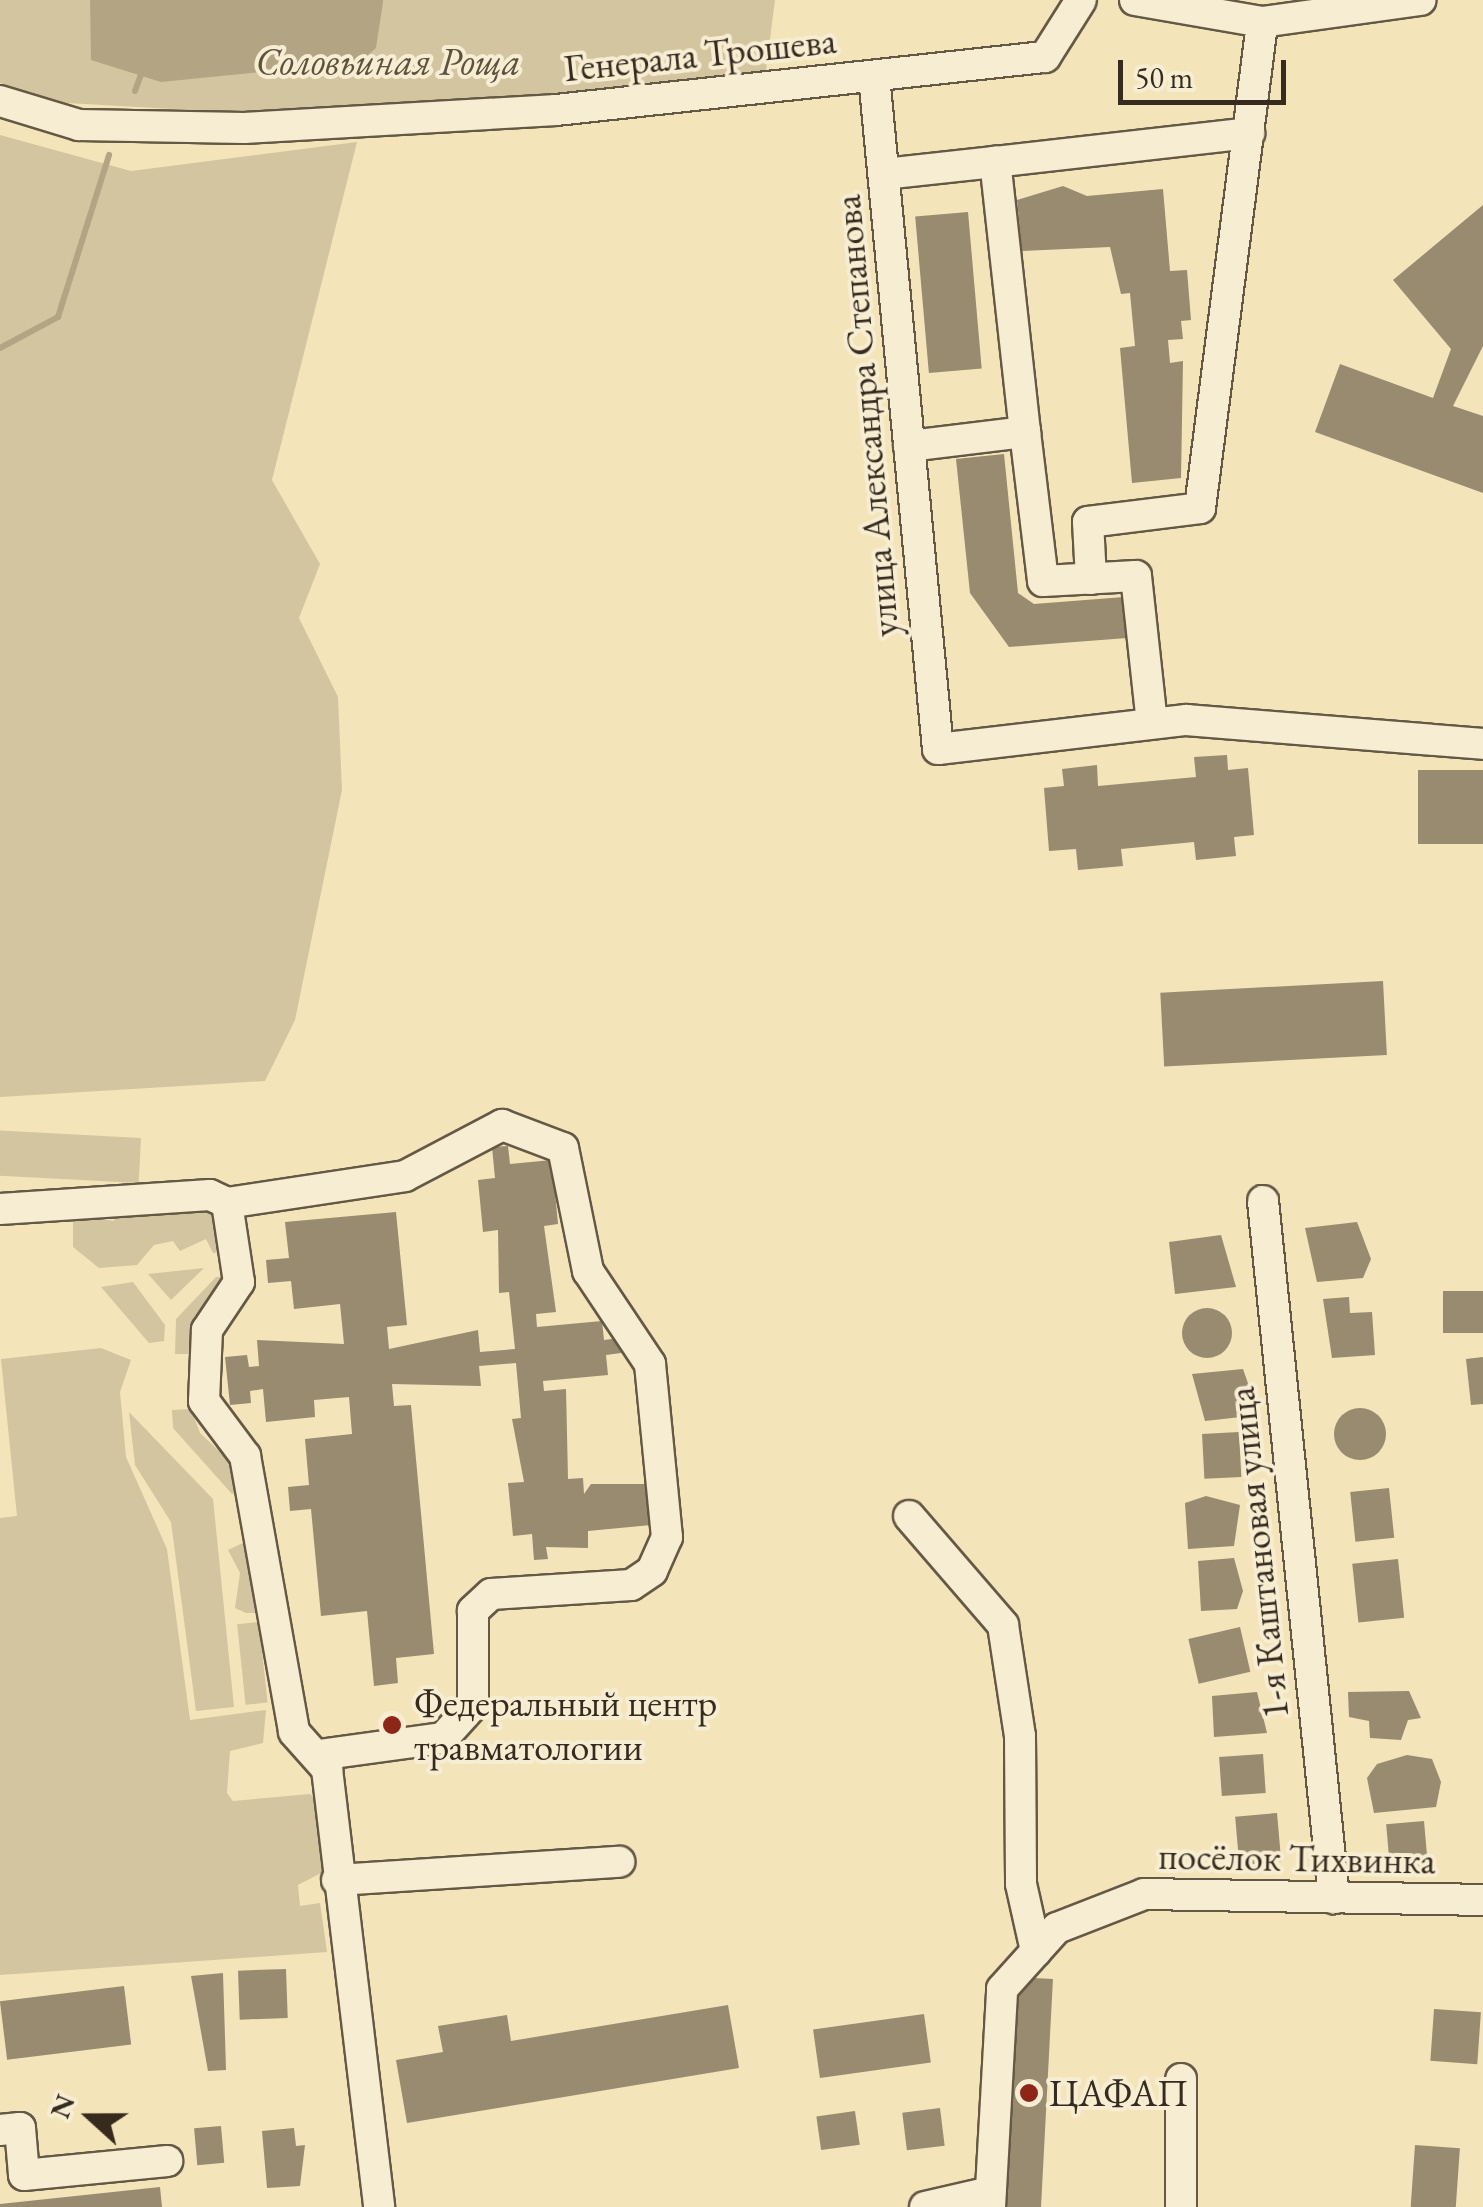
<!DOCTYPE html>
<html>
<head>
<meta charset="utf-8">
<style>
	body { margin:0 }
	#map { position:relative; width:1483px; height:2207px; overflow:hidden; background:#f3e4b9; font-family:"EB Garamond",serif }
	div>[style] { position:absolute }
	.green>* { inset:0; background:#d3c59f; transform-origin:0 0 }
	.water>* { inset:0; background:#b3a584 }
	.stream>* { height:6px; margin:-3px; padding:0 3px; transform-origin:3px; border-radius:3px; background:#b3a584 }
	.building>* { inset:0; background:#988b6f; transform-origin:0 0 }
	.round { border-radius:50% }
	.roads { filter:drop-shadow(2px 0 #655945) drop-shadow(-2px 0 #655945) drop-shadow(0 2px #655945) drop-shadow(0 -2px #655945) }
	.minor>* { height:30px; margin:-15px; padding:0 15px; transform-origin:15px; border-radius:15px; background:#f7edd2 }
	.dots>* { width:28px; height:28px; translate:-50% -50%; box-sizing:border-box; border:5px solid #f7edd2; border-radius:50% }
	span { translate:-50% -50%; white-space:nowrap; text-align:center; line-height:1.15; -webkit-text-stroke:8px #f7edd2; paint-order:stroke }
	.street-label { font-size:38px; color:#362b1e }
	.park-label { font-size:38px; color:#5d523e; font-style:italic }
	.poi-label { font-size:38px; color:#362b1e }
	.left { translate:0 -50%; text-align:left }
	.north { position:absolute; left:40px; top:2067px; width:100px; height:100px; -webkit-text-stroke:8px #f7edd2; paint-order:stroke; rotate:291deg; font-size:28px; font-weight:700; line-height:40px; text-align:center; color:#362b1e }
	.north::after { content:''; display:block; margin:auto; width:35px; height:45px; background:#362b1e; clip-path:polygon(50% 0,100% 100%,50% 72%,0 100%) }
	.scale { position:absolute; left:1118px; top:60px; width:168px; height:45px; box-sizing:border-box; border:5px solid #362b1e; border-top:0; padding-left:12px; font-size:30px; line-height:35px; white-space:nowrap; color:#362b1e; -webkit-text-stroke:8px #f7edd2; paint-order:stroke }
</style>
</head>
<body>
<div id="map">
	<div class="green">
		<div style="clip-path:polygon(0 0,775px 0,766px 70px,402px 122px,50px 102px,0 83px)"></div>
		<div style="clip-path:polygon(0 135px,131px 171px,357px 142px,272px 480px,320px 564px,299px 618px,338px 697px,342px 790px,295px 1020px,265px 1081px,0 1097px)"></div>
		<div style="left:141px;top:1138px;width:45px;height:141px;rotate:93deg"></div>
		<div style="clip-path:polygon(212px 1203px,230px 1251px,213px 1253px,206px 1239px,180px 1251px,173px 1241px,154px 1245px,137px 1265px,99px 1268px,73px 1247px,73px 1214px,114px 1221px,119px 1209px,150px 1216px,165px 1205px)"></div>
		<div style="clip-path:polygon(204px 1268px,171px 1300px,148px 1274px)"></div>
		<div style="clip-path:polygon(232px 1276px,194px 1354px,175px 1354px,176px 1319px,216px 1277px)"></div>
		<div style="clip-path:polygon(133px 1282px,165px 1325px,164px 1341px,149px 1343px,101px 1287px)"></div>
		<div style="clip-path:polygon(101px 1348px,131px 1360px,120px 1392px,126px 1457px,167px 1549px,190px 1720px,266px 1710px,263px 1743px,230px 1751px,227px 1793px,233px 1801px,310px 1794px,319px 1801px,323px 1872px,298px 1885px,300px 1906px,320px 1903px,327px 1952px,0 1975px,0 1518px,17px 1516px,1px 1359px)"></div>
		<div style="clip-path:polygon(191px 1409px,200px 1433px,235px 1466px,246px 1490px,232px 1494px,173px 1428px,172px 1410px)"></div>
		<div style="clip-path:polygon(129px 1412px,213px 1499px,234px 1707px,196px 1711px,171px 1522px,135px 1465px)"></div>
		<div style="clip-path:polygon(251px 1539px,258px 1613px,246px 1613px,235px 1608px,240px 1573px,228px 1550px)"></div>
		<div style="left:259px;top:1622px;width:81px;height:22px;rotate:84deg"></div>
	</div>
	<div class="water">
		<div style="clip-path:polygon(90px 0,383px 0,383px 2px,376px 48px,360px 62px,161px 82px,91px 60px)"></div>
	</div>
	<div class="stream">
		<div style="left:135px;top:91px;width:20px;rotate:-70deg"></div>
		<div style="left:0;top:348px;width:66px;rotate:-28.1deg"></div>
		<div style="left:58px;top:317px;width:170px;rotate:-72.5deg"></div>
	</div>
	<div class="building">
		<div style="clip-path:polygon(1063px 186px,1087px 196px,1163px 189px,1170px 271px,1187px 270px,1191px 320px,1181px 321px,1183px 339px,1168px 340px,1170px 363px,1183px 361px,1181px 478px,1132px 483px,1120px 348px,1135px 346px,1130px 293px,1121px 294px,1110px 247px,1022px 251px,1017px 200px)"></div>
		<div style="clip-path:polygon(1483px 205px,1483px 346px,1453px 406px,1483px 416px,1483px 493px,1315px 432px,1340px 364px,1433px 398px,1451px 349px,1393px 280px)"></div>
		<div style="left:968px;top:212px;width:157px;height:53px;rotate:85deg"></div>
		<div style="clip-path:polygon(1004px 454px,1018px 593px,1034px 604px,1124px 597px,1127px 638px,1009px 647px,970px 593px,956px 459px)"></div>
		<div style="clip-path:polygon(1227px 755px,1228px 770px,1248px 768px,1254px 835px,1234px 837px,1236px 856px,1196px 860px,1194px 842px,1121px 849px,1123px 866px,1078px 870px,1076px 849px,1049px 851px,1044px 788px,1064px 786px,1062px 769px,1097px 765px,1098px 786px,1196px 777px,1194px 757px)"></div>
		<div style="left:1483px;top:770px;width:74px;height:65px;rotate:90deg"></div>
		<div style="left:1383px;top:981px;width:74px;height:223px;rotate:87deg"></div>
		<div style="clip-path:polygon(508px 1146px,510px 1164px,552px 1160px,558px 1224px,544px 1226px,556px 1312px,536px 1314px,537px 1327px,602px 1321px,604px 1340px,620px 1338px,621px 1353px,606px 1355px,608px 1375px,543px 1381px,544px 1391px,566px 1389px,568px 1479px,583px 1478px,584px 1494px,591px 1484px,647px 1484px,651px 1525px,588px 1531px,588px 1548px,546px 1547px,548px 1559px,534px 1560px,532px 1534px,513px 1536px,508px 1483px,524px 1482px,512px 1419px,521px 1418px,516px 1363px,479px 1366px,481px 1386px,392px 1384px,394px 1406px,411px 1405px,434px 1654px,396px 1658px,398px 1683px,374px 1686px,367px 1611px,321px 1616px,311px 1509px,290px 1511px,288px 1487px,309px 1485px,305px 1439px,352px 1434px,349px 1397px,314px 1400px,315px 1417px,266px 1422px,263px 1389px,250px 1391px,251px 1403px,230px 1405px,225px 1357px,247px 1355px,249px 1367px,259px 1366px,257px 1340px,344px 1344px,340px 1304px,294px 1309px,291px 1281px,268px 1283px,266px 1260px,289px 1258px,285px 1222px,396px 1212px,407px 1325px,387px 1327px,389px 1349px,478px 1330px,480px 1352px,515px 1349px,509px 1292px,499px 1293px,498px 1230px,483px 1232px,478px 1180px,495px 1178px,492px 1147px)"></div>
		<div style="clip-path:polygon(1357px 1222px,1371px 1259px,1363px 1278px,1317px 1282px,1305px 1228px)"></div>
		<div style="clip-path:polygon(1221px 1235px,1236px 1287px,1175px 1294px,1169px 1242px)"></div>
		<div style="left:1483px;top:1291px;width:42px;height:40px;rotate:90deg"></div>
		<div style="clip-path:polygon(1349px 1297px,1350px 1313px,1372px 1312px,1375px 1355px,1332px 1358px,1323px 1299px)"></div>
		<div class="round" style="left:1182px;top:1308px;width:50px;height:50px"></div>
		<div style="clip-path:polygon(1483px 1357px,1483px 1404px,1471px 1405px,1466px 1359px)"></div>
		<div style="clip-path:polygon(1243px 1369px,1259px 1415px,1205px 1421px,1192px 1374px)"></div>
		<div class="round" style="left:1334px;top:1408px;width:52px;height:52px"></div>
		<div style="left:1239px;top:1432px;width:45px;height:37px;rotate:87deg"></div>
		<div style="left:1389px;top:1488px;width:50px;height:39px;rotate:84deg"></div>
		<div style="clip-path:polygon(1206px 1496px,1240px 1505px,1234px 1546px,1188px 1549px,1185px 1503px)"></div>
		<div style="clip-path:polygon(1234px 1558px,1243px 1591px,1237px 1609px,1201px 1611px,1198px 1561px)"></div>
		<div style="left:1398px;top:1559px;width:59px;height:46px;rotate:84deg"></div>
		<div style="left:1240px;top:1627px;width:46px;height:53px;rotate:77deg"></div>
		<div style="clip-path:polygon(1257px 1692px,1267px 1733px,1214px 1737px,1212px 1696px)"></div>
		<div style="clip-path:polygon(1348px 1692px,1409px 1691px,1421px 1718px,1408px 1720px,1401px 1740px,1370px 1738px,1369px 1721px,1349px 1717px)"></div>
		<div style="left:1263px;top:1754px;width:39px;height:44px;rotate:86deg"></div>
		<div style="clip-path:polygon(1407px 1755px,1432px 1759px,1441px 1782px,1436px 1807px,1374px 1813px,1367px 1778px,1377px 1764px)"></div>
		<div style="left:1277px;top:1813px;width:49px;height:42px;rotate:85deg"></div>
		<div style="left:1424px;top:1821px;width:52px;height:38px;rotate:85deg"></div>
		<div style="left:286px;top:1969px;width:49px;height:48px;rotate:88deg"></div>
		<div style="clip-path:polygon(223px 1973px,226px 2070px,208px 2071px,191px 1976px)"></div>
		<div style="left:1015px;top:1977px;width:38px;height:230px;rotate:3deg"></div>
		<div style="left:124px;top:1986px;width:59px;height:125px;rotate:83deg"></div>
		<div style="clip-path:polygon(728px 2005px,739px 2068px,407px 2123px,396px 2060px,443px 2052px,438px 2026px,507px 2015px,511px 2041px)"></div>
		<div style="left:1434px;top:2009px;width:47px;height:52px;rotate:4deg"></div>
		<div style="left:924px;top:2014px;width:49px;height:112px;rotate:82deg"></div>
		<div style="left:940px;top:2108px;width:38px;height:38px;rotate:83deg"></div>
		<div style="left:855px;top:2111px;width:34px;height:39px;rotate:82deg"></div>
		<div style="left:221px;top:2126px;width:37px;height:27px;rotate:85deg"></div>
		<div style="clip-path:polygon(294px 2128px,296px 2146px,305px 2145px,300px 2186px,267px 2188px,262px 2131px)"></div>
		<div style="left:1415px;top:2145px;width:45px;height:62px;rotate:4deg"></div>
		<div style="clip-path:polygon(160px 2187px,162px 2207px,0 2207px,0 2204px)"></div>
	</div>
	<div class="roads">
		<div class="minor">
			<div style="left:1135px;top:0;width:129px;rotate:9.8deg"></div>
			<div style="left:1262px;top:22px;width:160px;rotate:-7.9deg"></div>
			<div style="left:874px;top:76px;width:676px;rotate:84.57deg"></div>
			<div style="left:938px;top:749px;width:250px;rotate:-6.7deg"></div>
			<div style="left:1186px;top:720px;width:298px;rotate:4.6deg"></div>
			<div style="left:0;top:101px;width:83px;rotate:16.9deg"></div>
			<div style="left:79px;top:125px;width:165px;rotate:1deg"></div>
			<div style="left:244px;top:128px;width:313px;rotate:-3.3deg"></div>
			<div style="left:556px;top:110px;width:492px;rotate:-6.2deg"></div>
			<div style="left:1045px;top:57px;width:67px;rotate:-57.7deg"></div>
			<div style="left:884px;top:174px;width:112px;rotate:-6.2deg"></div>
			<div style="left:1025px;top:432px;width:272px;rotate:-96.3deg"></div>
			<div style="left:995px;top:162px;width:256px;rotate:-6.5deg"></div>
			<div style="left:909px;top:446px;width:117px;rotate:-6.9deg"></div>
			<div style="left:1025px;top:432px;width:150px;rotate:83.1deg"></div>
			<div style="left:1043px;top:581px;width:93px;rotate:-3.1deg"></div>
			<div style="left:1136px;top:576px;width:148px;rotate:83.8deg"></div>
			<div style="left:1091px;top:579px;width:57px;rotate:-93deg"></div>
			<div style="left:1088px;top:522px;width:113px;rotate:-7.1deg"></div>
			<div style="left:1200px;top:508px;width:490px;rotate:-82.7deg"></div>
			<div style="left:1263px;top:1201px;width:701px;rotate:84.18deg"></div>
			<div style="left:227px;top:1203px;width:80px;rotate:81.4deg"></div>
			<div style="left:239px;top:1282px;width:58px;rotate:123.7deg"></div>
			<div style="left:207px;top:1330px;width:71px;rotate:92.4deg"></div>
			<div style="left:204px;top:1401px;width:69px;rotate:53.3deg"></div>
			<div style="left:245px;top:1456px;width:280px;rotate:79.9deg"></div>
			<div style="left:294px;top:1732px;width:50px;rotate:48.3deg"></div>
			<div style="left:327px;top:1769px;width:441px;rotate:83.2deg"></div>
			<div style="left:0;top:1209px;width:210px;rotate:-3.8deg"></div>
			<div style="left:210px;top:1195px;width:19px;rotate:25deg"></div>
			<div style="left:227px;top:1203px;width:180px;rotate:-8.6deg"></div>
			<div style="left:405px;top:1176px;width:110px;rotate:-27.7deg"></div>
			<div style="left:502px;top:1125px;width:65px;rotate:20.7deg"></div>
			<div style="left:563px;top:1148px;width:126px;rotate:78.5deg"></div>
			<div style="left:588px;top:1271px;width:112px;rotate:56.3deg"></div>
			<div style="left:650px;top:1364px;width:174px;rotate:84.4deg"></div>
			<div style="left:667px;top:1537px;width:37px;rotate:114deg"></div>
			<div style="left:652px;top:1571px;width:25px;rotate:146deg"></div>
			<div style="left:631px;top:1585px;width:140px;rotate:176.3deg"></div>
			<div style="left:491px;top:1594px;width:25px;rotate:137deg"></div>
			<div style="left:473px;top:1611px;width:94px;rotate:90deg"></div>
			<div style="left:473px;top:1705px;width:45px;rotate:132.3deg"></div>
			<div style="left:443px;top:1738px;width:125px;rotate:172.2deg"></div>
			<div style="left:909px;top:1516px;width:144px;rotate:49.2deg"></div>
			<div style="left:1003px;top:1625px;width:112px;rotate:81.3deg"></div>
			<div style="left:1020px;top:1736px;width:148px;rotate:89.6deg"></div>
			<div style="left:1021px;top:1884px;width:69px;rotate:77.4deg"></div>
			<div style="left:337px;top:1880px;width:283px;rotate:-3.7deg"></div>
			<div style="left:1181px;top:2079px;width:128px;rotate:90deg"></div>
			<div style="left:0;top:2130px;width:20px;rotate:-6deg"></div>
			<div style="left:20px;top:2128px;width:47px;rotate:85.1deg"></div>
			<div style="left:24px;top:2175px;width:144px;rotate:-5.6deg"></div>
			<div style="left:925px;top:2207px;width:67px;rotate:-13deg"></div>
			<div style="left:990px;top:2207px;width:218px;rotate:-86.8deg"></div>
			<div style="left:1002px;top:1989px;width:82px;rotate:-48deg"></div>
			<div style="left:1057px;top:1928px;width:93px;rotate:-21.3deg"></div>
			<div style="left:1144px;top:1894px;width:339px;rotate:1deg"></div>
		</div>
	</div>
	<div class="dots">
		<div style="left:392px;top:1725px;background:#8f2418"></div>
		<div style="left:1029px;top:2093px;background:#8f2418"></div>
	</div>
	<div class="street-label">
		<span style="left:700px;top:54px;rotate:-6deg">Генерала Трошева</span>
		<span style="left:866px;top:416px;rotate:-95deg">улица Александра Степанова</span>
		<span style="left:1258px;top:1553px;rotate:-96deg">1-я Каштановая улица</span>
		<span style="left:1297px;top:1858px;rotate:1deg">посёлок Тихвинка</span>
	</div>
	<div class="park-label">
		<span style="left:388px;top:61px">Соловьиная Роща</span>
	</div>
	<div class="poi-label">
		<span class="left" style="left:414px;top:1725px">Федеральный центр<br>травматологии</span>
		<span class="left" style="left:1049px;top:2093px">ЦАФАП</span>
	</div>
	<div class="north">N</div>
	<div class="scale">50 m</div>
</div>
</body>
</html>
